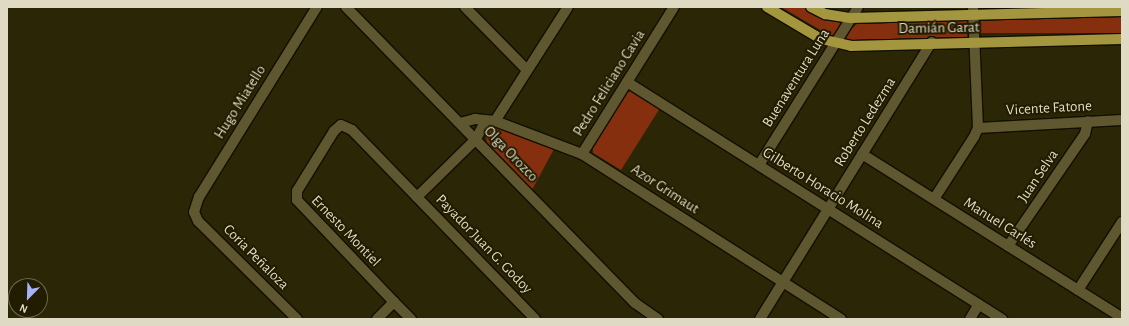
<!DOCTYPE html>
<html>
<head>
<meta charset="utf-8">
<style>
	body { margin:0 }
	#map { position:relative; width:1129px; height:326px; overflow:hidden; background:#2b2606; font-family:"Alegreya Sans",sans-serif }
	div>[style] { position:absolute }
	.green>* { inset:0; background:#852f0e; transform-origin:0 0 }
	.roads { filter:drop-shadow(1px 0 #120f00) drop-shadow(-1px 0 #120f00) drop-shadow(0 1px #120f00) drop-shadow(0 -1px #120f00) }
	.minor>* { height:10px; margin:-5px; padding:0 5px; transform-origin:5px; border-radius:5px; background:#5f572f }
	.major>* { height:10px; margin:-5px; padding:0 5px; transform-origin:5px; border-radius:5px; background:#a4953f }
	span { translate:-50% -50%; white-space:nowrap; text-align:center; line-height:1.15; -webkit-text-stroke:4px #221c00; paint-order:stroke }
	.street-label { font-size:15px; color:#dedac4 }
	.frame { position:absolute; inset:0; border:8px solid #dedac4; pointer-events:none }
	.north { position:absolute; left:8px; top:278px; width:40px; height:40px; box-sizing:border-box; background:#221c00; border:1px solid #6d684e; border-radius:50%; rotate:203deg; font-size:11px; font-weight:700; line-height:16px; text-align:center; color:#dedac4 }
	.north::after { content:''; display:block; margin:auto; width:14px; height:18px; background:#a9b0fc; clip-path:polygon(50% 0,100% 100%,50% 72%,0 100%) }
</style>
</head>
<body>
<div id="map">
	<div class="green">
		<div style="clip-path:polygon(781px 7px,806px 7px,839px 19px,841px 26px,834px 38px)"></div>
		<div style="left:1122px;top:16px;width:17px;height:141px;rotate:90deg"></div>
		<div style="clip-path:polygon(967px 19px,967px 38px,846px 41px,844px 36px,859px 22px)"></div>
		<div style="clip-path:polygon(632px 90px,660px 108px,621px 170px,593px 153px,593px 148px,627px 93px)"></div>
		<div style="clip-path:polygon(491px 128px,501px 128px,554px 149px,532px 190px,487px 144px,486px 136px)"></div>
	</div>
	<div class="roads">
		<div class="minor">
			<div style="left:346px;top:7px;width:414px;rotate:45.7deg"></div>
			<div style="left:635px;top:303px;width:28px;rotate:35deg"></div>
			<div style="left:465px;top:7px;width:88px;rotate:45.5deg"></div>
			<div style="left:627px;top:82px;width:444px;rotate:32.3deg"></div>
			<div style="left:495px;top:121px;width:135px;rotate:-57.4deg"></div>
			<div style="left:460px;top:123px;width:16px;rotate:-15deg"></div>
			<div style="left:475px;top:119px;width:20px;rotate:6deg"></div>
			<div style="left:495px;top:121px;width:93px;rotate:20.8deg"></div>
			<div style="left:582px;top:154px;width:307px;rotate:32.5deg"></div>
			<div style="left:978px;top:128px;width:144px;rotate:-3.2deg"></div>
			<div style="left:582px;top:154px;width:173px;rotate:-58deg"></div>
			<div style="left:862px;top:154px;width:307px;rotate:32.2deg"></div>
			<div style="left:759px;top:165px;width:186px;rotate:-57.9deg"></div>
			<div style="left:417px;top:197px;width:83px;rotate:-44.5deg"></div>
			<div style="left:476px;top:139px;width:21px;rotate:-62deg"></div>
			<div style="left:934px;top:199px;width:74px;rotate:-57.2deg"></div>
			<div style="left:974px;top:137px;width:10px;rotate:-66deg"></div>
			<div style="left:978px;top:128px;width:121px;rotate:-92.4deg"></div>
			<div style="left:1008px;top:246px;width:136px;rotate:-55.5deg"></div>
			<div style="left:1085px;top:134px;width:13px;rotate:-77deg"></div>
			<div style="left:1078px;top:290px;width:81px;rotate:-57.1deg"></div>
			<div style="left:394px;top:302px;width:24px;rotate:45deg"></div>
			<div style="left:297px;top:319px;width:139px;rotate:-135.3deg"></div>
			<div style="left:198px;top:221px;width:10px;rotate:-114deg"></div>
			<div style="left:194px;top:212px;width:16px;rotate:-72deg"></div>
			<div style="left:199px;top:197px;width:224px;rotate:-58.2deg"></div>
			<div style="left:377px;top:319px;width:24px;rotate:-45deg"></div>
			<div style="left:394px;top:302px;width:141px;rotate:-133.6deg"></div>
			<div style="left:297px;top:200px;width:9px;rotate:-90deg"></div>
			<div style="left:297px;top:191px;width:70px;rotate:-58.3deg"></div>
			<div style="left:334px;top:131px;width:9px;rotate:-41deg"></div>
			<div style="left:341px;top:125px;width:12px;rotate:24deg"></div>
			<div style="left:352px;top:130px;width:263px;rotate:45.9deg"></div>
			<div style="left:760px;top:319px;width:326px;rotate:-58.2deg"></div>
			<div style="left:970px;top:319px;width:17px;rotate:-59deg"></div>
		</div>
		<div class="major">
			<div style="left:767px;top:7px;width:63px;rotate:30.7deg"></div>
			<div style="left:821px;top:39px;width:31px;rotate:13deg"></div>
			<div style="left:851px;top:46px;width:271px;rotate:-1.5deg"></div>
			<div style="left:811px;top:7px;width:16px;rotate:27deg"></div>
			<div style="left:825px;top:14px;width:26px;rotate:9deg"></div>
			<div style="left:851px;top:18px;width:271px;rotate:-1.5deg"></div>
		</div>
	</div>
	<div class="street-label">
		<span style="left:939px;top:28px;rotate:-1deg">Damián Garat</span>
		<span style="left:796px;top:78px;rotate:-58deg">Buenaventura Luna</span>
		<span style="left:609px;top:83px;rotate:-58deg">Pedro Feliciano Cavia</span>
		<span style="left:240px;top:102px;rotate:-58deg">Hugo Miatello</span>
		<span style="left:1049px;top:108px;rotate:-3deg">Vicente Fatone</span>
		<span style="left:865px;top:122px;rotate:-58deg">Roberto Ledezma</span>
		<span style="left:511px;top:154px;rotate:46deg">Olga Orozco</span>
		<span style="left:1038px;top:176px;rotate:-56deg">Juan Selva</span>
		<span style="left:823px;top:188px;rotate:32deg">Gilberto Horacio Molina</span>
		<span style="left:665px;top:189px;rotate:33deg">Azor Grimaut</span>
		<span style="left:1000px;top:223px;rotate:32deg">Manuel Carlés</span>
		<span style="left:346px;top:231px;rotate:46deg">Ernesto Montiel</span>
		<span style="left:484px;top:244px;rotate:46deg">Payador Juan G. Godoy</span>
		<span style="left:256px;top:257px;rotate:45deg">Coria Peñaloza</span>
	</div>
	<div class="frame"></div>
	<div class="north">N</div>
</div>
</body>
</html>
